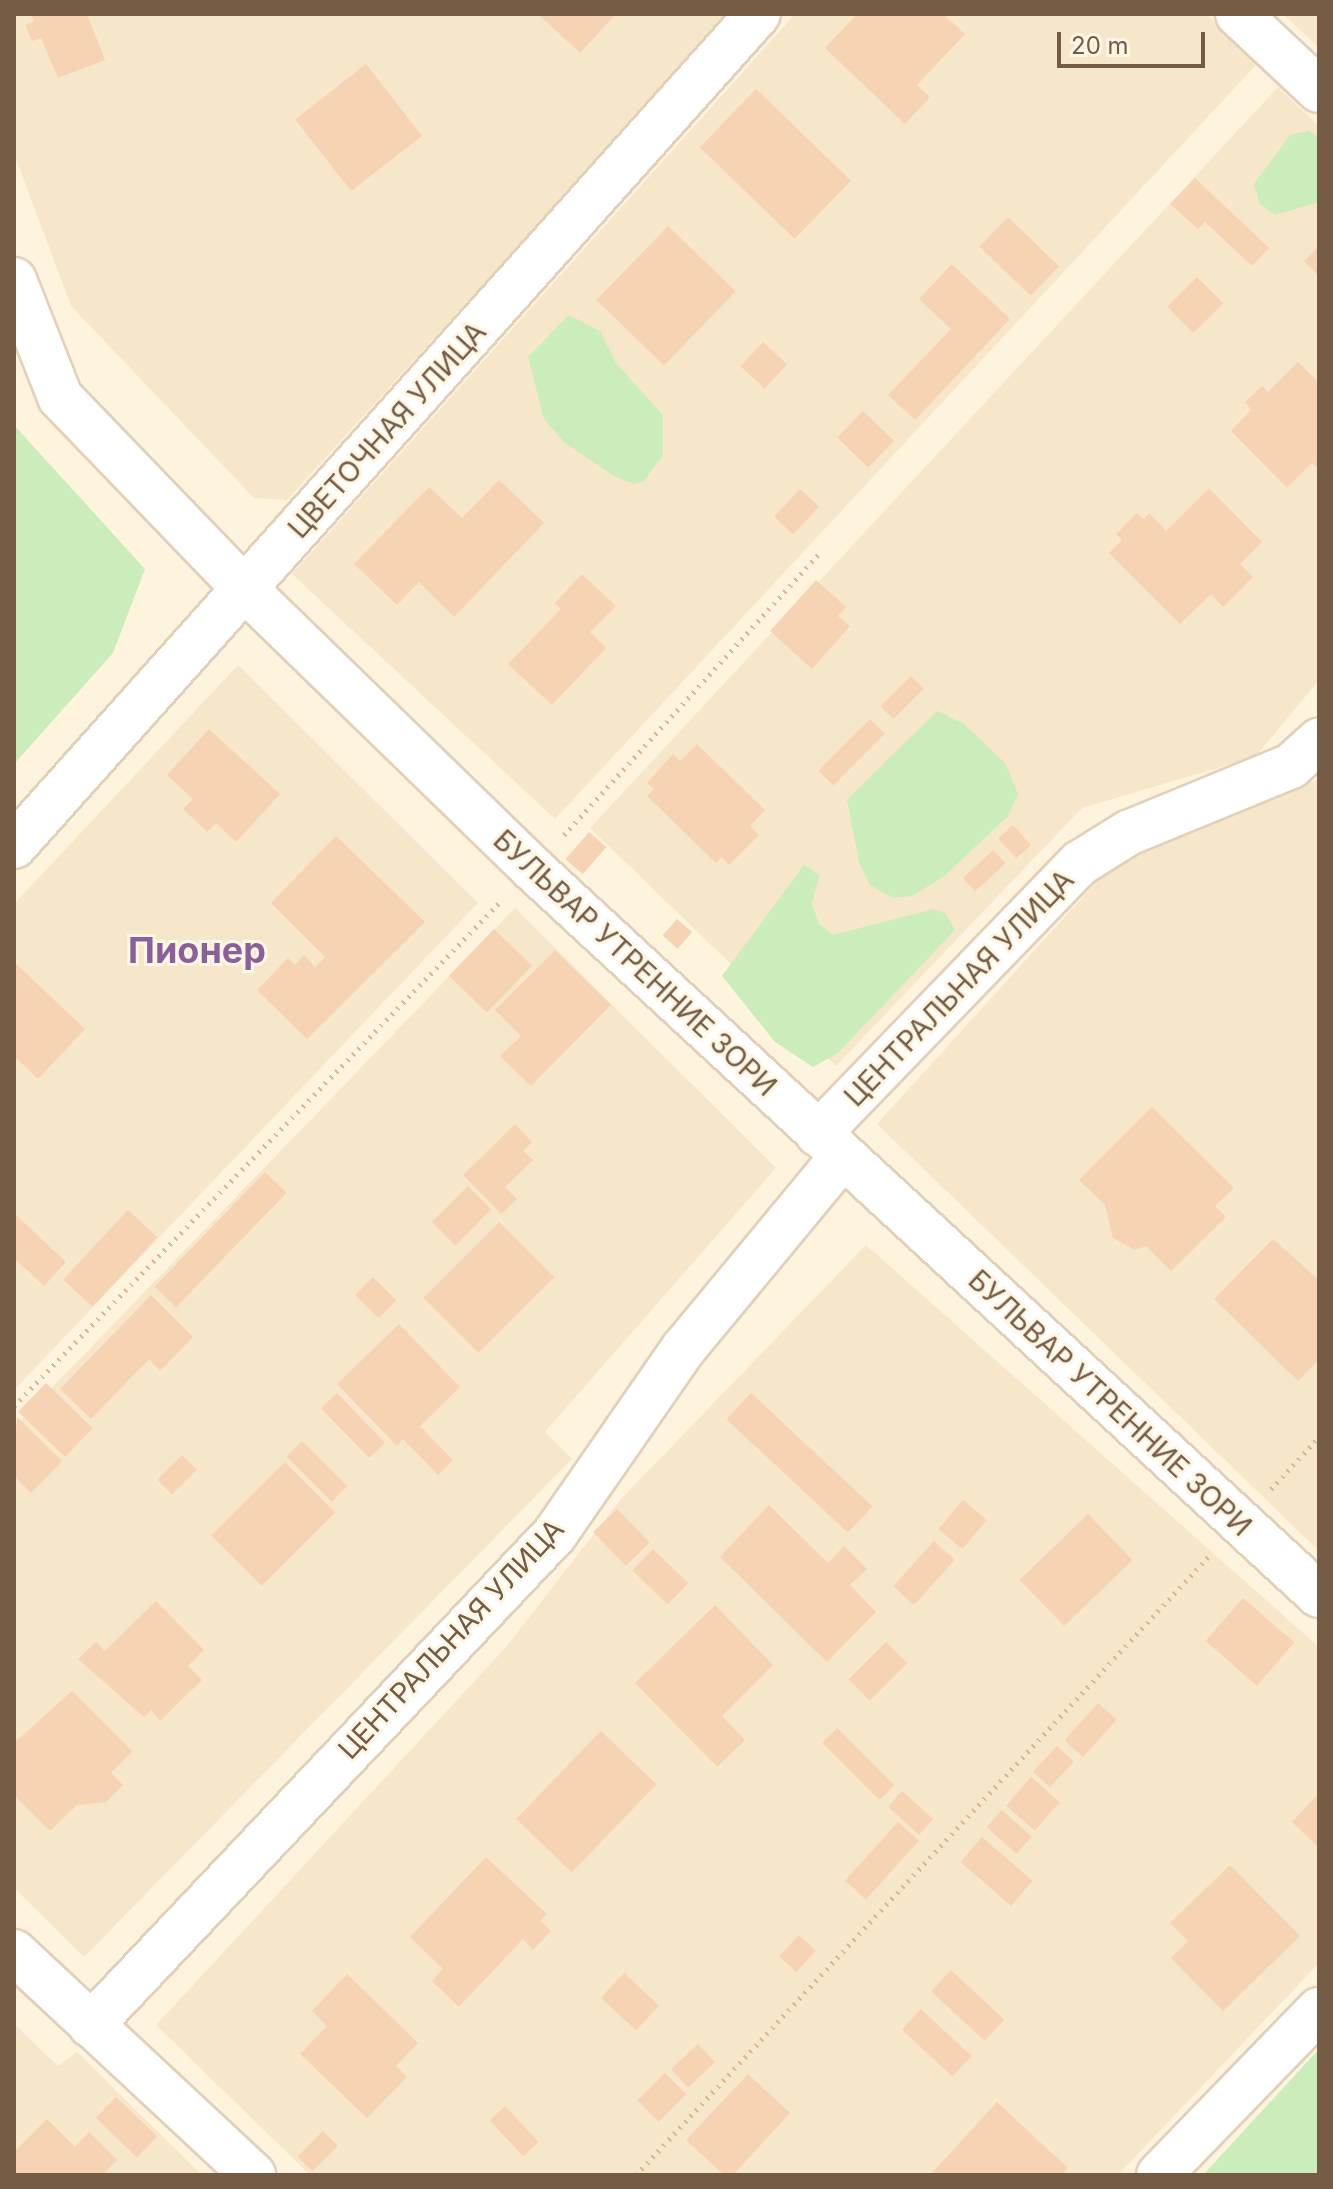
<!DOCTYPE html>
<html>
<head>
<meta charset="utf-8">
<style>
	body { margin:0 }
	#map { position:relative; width:1333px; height:2189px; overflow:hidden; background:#fef4dd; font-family:Inter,sans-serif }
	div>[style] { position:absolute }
	.residential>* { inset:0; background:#f6e7cb }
	.green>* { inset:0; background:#cbecbb }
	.building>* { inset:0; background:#f6d3b3; transform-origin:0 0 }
	.path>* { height:5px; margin-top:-2.5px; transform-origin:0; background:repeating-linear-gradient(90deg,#dab796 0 2px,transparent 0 8px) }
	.roads { filter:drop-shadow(2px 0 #e2d0b9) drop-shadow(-2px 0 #e2d0b9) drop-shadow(0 2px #e2d0b9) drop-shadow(0 -2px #e2d0b9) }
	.minor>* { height:44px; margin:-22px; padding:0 22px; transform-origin:22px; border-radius:22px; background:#fff }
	span { translate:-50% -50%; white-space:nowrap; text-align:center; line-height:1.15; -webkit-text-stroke:6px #fff7e5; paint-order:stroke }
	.street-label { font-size:28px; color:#755a44 }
	.district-label { font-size:36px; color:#8b5f9a; font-weight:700 }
	.frame { position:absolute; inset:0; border:16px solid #755a44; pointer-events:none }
	.scale { position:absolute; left:1057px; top:32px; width:148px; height:36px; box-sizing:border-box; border:4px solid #755a44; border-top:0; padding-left:10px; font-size:24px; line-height:28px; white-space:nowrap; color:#755a44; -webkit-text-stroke:6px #fff7e5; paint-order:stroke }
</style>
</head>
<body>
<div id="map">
	<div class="residential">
		<div style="clip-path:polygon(14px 14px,729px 14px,287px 500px,254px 498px,71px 306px,14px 154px)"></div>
		<div style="clip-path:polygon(795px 14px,1206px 14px,1258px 63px,555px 819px,292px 574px)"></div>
		<div style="clip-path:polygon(1283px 14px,1319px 14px,1319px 48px)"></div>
		<div style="clip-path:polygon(1278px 87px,1319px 126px,1319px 680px,1255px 757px,1082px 808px,836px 1066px,590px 828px)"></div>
		<div style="clip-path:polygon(238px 665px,478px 903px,14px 1390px,14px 904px)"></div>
		<div style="clip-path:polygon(1319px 779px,1319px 1551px,877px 1124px,1126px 849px)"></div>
		<div style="clip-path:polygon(515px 908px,776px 1168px,545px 1432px,572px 1459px,84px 1957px,14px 1888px,14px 1427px)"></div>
		<div style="clip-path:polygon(866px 1245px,1319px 1647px,1319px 1963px,1118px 2175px,310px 2175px,156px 2025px,506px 1647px,621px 1499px)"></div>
		<div style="clip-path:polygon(14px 2024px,58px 2066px,77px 2052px,202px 2175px,14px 2175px)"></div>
	</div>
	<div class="green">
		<div style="clip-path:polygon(1309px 131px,1319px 137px,1319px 202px,1275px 215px,1260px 204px,1254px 184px,1290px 135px)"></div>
		<div style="clip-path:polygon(569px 315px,600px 331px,616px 363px,663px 415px,663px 455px,644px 481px,634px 484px,614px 476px,565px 443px,544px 419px,528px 357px)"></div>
		<div style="clip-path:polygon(14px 425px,145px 569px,113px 653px,14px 764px)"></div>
		<div style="clip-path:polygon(937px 711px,964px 724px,1005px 763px,1018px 794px,1008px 816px,943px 877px,912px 896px,893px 898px,870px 885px,859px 862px,847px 800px)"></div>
		<div style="clip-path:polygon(804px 865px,819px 875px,812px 904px,819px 924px,833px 935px,933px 909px,945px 913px,955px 930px,838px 1053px,813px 1067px,775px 1042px,722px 976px)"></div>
		<div style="clip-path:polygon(1319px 2049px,1319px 2175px,1203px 2175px)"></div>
	</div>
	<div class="building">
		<div style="clip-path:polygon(31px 14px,87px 14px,105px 60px,58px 78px,41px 38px,32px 41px,25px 25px,34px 22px)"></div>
		<div style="clip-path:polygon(538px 14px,616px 14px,580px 53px)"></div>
		<div style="clip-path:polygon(857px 14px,943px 14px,965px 34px,917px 85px,930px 97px,905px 124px,825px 48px)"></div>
		<div style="left:366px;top:64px;width:91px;height:90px;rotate:52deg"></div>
		<div style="left:756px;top:89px;width:132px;height:81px;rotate:44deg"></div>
		<div style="clip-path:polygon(1195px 178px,1269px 248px,1252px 266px,1205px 222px,1198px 229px,1170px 204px)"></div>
		<div style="left:1008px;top:217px;width:71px;height:41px;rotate:44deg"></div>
		<div style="left:668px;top:226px;width:94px;height:103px;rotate:44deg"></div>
		<div style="clip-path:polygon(1319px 246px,1319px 276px,1304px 261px)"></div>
		<div style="clip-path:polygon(952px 264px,1010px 319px,915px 420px,888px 395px,951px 329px,919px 299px)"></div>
		<div style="left:1197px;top:277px;width:37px;height:42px;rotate:45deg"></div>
		<div style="left:763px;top:342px;width:33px;height:33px;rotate:43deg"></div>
		<div style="clip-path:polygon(1298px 362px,1319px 383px,1319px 470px,1312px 463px,1287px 488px,1231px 431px,1251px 410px,1245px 402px,1262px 386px,1268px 392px)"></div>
		<div style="left:863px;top:411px;width:43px;height:37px;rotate:44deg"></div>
		<div style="clip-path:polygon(499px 480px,544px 523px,454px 617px,419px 582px,397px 605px,354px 564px,429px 487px,462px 518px)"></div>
		<div style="clip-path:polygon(1209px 488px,1262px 542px,1240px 564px,1253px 577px,1223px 607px,1211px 594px,1180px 624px,1109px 553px,1122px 540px,1116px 534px,1137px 513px,1143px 519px,1149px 513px,1166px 531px)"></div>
		<div style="left:800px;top:489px;width:26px;height:38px;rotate:43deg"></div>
		<div style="clip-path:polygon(582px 574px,616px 606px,590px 632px,606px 648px,552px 705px,508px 664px,561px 609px,555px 603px)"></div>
		<div style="clip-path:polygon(816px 580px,846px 607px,838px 616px,850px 626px,812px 669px,770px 631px)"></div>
		<div style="left:911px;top:676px;width:18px;height:43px;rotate:45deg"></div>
		<div style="left:870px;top:719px;width:21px;height:73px;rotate:45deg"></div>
		<div style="clip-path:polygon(209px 729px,280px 794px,236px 842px,216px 823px,207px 832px,183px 809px,193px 799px,167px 775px)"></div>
		<div style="clip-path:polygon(697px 744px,765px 810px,750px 826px,759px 835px,729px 865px,722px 857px,716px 863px,647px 796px,654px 789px,647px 783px,673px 754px,680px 761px)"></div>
		<div style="left:1013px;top:825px;width:27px;height:20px;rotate:48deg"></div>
		<div style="left:589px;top:832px;width:23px;height:36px;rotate:41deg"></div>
		<div style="clip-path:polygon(336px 836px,425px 922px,307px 1039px,257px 990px,288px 958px,295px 965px,304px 955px,315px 967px,325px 957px,271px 903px)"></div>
		<div style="left:993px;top:850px;width:18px;height:41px;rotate:47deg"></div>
		<div style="left:677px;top:919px;width:20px;height:22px;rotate:41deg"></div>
		<div style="left:494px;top:929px;width:53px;height:65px;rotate:44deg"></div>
		<div style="clip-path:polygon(555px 950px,611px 1005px,531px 1086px,500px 1056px,521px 1036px,495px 1010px)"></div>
		<div style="clip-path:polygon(14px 962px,85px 1029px,38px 1079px,14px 1056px)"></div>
		<div style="clip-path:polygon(1152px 1107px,1234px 1188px,1215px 1206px,1226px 1217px,1171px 1271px,1146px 1246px,1135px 1250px,1113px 1238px,1105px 1205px,1079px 1180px)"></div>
		<div style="clip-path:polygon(515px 1124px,532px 1142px,523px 1151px,533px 1160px,505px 1187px,517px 1199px,501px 1214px,463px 1175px)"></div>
		<div style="left:265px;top:1172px;width:30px;height:159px;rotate:44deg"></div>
		<div style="left:468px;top:1186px;width:33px;height:51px;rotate:45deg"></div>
		<div style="left:128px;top:1210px;width:40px;height:95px;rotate:43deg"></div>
		<div style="clip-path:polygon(14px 1213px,66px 1262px,44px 1286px,14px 1258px)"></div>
		<div style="left:499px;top:1222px;width:78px;height:107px;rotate:45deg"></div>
		<div style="clip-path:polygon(1273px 1239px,1319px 1280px,1319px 1360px,1298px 1381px,1214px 1299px)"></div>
		<div style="left:373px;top:1277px;width:33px;height:25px;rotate:45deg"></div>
		<div style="clip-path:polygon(151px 1295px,193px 1337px,160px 1371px,149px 1359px,91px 1419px,60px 1389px)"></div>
		<div style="clip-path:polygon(399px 1324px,460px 1387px,420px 1426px,453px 1460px,438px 1475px,403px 1439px,397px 1446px,337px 1384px)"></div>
		<div style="left:46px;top:1383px;width:65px;height:40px;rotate:44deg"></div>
		<div style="left:337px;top:1393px;width:69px;height:22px;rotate:46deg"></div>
		<div style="left:751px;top:1393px;width:166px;height:36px;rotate:43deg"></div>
		<div style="clip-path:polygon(17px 1417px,62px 1461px,31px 1493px,14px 1476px)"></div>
		<div style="left:302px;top:1441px;width:64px;height:22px;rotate:45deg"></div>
		<div style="left:182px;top:1455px;width:21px;height:35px;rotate:45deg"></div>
		<div style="left:285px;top:1462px;width:71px;height:104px;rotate:45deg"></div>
		<div style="left:963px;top:1500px;width:31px;height:38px;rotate:40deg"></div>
		<div style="clip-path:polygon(769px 1505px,828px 1563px,844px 1546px,867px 1569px,850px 1585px,876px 1612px,827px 1662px,720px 1557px)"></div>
		<div style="left:617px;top:1509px;width:47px;height:33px;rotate:46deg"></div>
		<div style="left:1088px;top:1514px;width:64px;height:95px;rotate:46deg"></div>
		<div style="left:934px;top:1541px;width:28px;height:61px;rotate:42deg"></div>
		<div style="left:653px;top:1549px;width:49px;height:30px;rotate:44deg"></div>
		<div style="left:1243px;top:1598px;width:68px;height:57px;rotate:41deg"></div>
		<div style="clip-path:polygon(156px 1601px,204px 1650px,188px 1666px,202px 1680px,160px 1721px,151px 1710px,144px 1717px,78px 1659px,96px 1642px,105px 1651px)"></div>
		<div style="clip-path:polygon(715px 1605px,773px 1665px,722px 1716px,745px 1740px,717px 1767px,635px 1683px)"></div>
		<div style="left:886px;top:1642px;width:30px;height:53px;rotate:45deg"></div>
		<div style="clip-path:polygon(72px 1691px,132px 1751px,111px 1773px,123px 1785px,106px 1802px,77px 1805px,50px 1831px,14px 1795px,14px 1743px)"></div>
		<div style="left:1098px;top:1703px;width:25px;height:50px;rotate:42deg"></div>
		<div style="left:837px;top:1728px;width:81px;height:21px;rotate:45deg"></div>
		<div style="left:601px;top:1731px;width:77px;height:122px;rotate:44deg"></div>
		<div style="left:1057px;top:1746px;width:23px;height:35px;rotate:43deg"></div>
		<div style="left:1031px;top:1777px;width:38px;height:38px;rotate:41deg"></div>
		<div style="left:902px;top:1791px;width:42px;height:21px;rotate:42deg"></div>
		<div style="clip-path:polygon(1319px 1793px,1319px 1848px,1292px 1822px)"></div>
		<div style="left:1002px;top:1810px;width:40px;height:23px;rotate:42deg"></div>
		<div style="left:898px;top:1822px;width:28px;height:79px;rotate:42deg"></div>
		<div style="left:982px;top:1837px;width:67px;height:33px;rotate:41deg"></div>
		<div style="clip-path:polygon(486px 1857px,547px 1914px,540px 1921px,551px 1931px,533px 1950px,523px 1939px,459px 2007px,432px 1981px,443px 1969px,410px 1937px)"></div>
		<div style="clip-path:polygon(1230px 1865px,1300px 1936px,1223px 2011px,1171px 1958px,1188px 1941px,1170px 1923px)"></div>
		<div style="left:799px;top:1935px;width:23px;height:29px;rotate:43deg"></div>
		<div style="left:951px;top:1970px;width:73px;height:29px;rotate:43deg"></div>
		<div style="left:624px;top:1973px;width:48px;height:34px;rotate:43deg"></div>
		<div style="clip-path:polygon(347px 1974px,418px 2043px,396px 2066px,407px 2077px,367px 2118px,300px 2054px,327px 2026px,312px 2011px)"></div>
		<div style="left:921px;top:2009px;width:69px;height:28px;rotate:43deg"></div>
		<div style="left:698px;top:2044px;width:25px;height:37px;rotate:47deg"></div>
		<div style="left:665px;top:2073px;width:30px;height:39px;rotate:45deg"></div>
		<div style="clip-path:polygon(748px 2074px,790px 2113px,733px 2175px,724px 2175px,686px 2140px)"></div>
		<div style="left:116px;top:2097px;width:57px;height:29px;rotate:44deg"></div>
		<div style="clip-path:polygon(997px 2102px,1068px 2168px,1062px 2175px,931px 2174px)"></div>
		<div style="left:505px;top:2106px;width:49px;height:21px;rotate:47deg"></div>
		<div style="clip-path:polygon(47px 2119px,75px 2147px,89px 2132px,117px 2160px,102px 2175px,14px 2175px,14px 2152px)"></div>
		<div style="left:323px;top:2131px;width:21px;height:36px;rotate:45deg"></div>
	</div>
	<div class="path">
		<div style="left:564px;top:835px;width:382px;rotate:-47.8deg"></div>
		<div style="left:14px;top:1406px;width:699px;rotate:-46.04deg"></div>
		<div style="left:1271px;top:1489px;width:71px;rotate:-47.3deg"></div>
		<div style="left:636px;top:2175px;width:845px;rotate:-47.21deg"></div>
	</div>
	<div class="roads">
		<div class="minor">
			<div style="left:1238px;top:14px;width:111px;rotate:43.2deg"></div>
			<div style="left:14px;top:280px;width:126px;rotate:68.5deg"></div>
			<div style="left:60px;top:397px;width:267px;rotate:46.1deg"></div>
			<div style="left:245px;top:589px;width:402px;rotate:44.2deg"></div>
			<div style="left:533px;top:869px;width:1070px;rotate:42.73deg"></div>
			<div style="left:14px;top:846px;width:1116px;rotate:-48.2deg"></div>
			<div style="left:818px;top:1134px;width:377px;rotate:-46deg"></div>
			<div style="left:1080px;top:863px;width:57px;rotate:-32deg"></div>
			<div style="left:1128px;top:833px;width:176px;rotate:-22.3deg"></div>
			<div style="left:1291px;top:766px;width:38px;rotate:-42deg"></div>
			<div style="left:14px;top:1952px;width:327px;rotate:43deg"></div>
			<div style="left:91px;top:2025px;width:676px;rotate:-46.62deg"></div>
			<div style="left:555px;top:1534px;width:226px;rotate:-55.3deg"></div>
			<div style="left:684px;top:1348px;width:249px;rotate:-50.4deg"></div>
			<div style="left:1159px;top:2175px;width:230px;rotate:-45.9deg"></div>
		</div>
	</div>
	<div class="street-label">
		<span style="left:387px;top:430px;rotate:-48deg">ЦВЕТОЧНАЯ УЛИЦА</span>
		<span style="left:635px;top:963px;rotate:43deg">БУЛЬВАР УТРЕННИЕ ЗОРИ</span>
		<span style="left:959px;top:988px;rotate:-46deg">ЦЕНТРАЛЬНАЯ УЛИЦА</span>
		<span style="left:1110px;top:1403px;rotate:43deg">БУЛЬВАР УТРЕННИЕ ЗОРИ</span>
		<span style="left:451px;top:1639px;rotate:-47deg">ЦЕНТРАЛЬНАЯ УЛИЦА</span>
	</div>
	<div class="district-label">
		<span style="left:197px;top:951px">Пионер</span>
	</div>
	<div class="frame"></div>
	<div class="scale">20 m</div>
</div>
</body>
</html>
